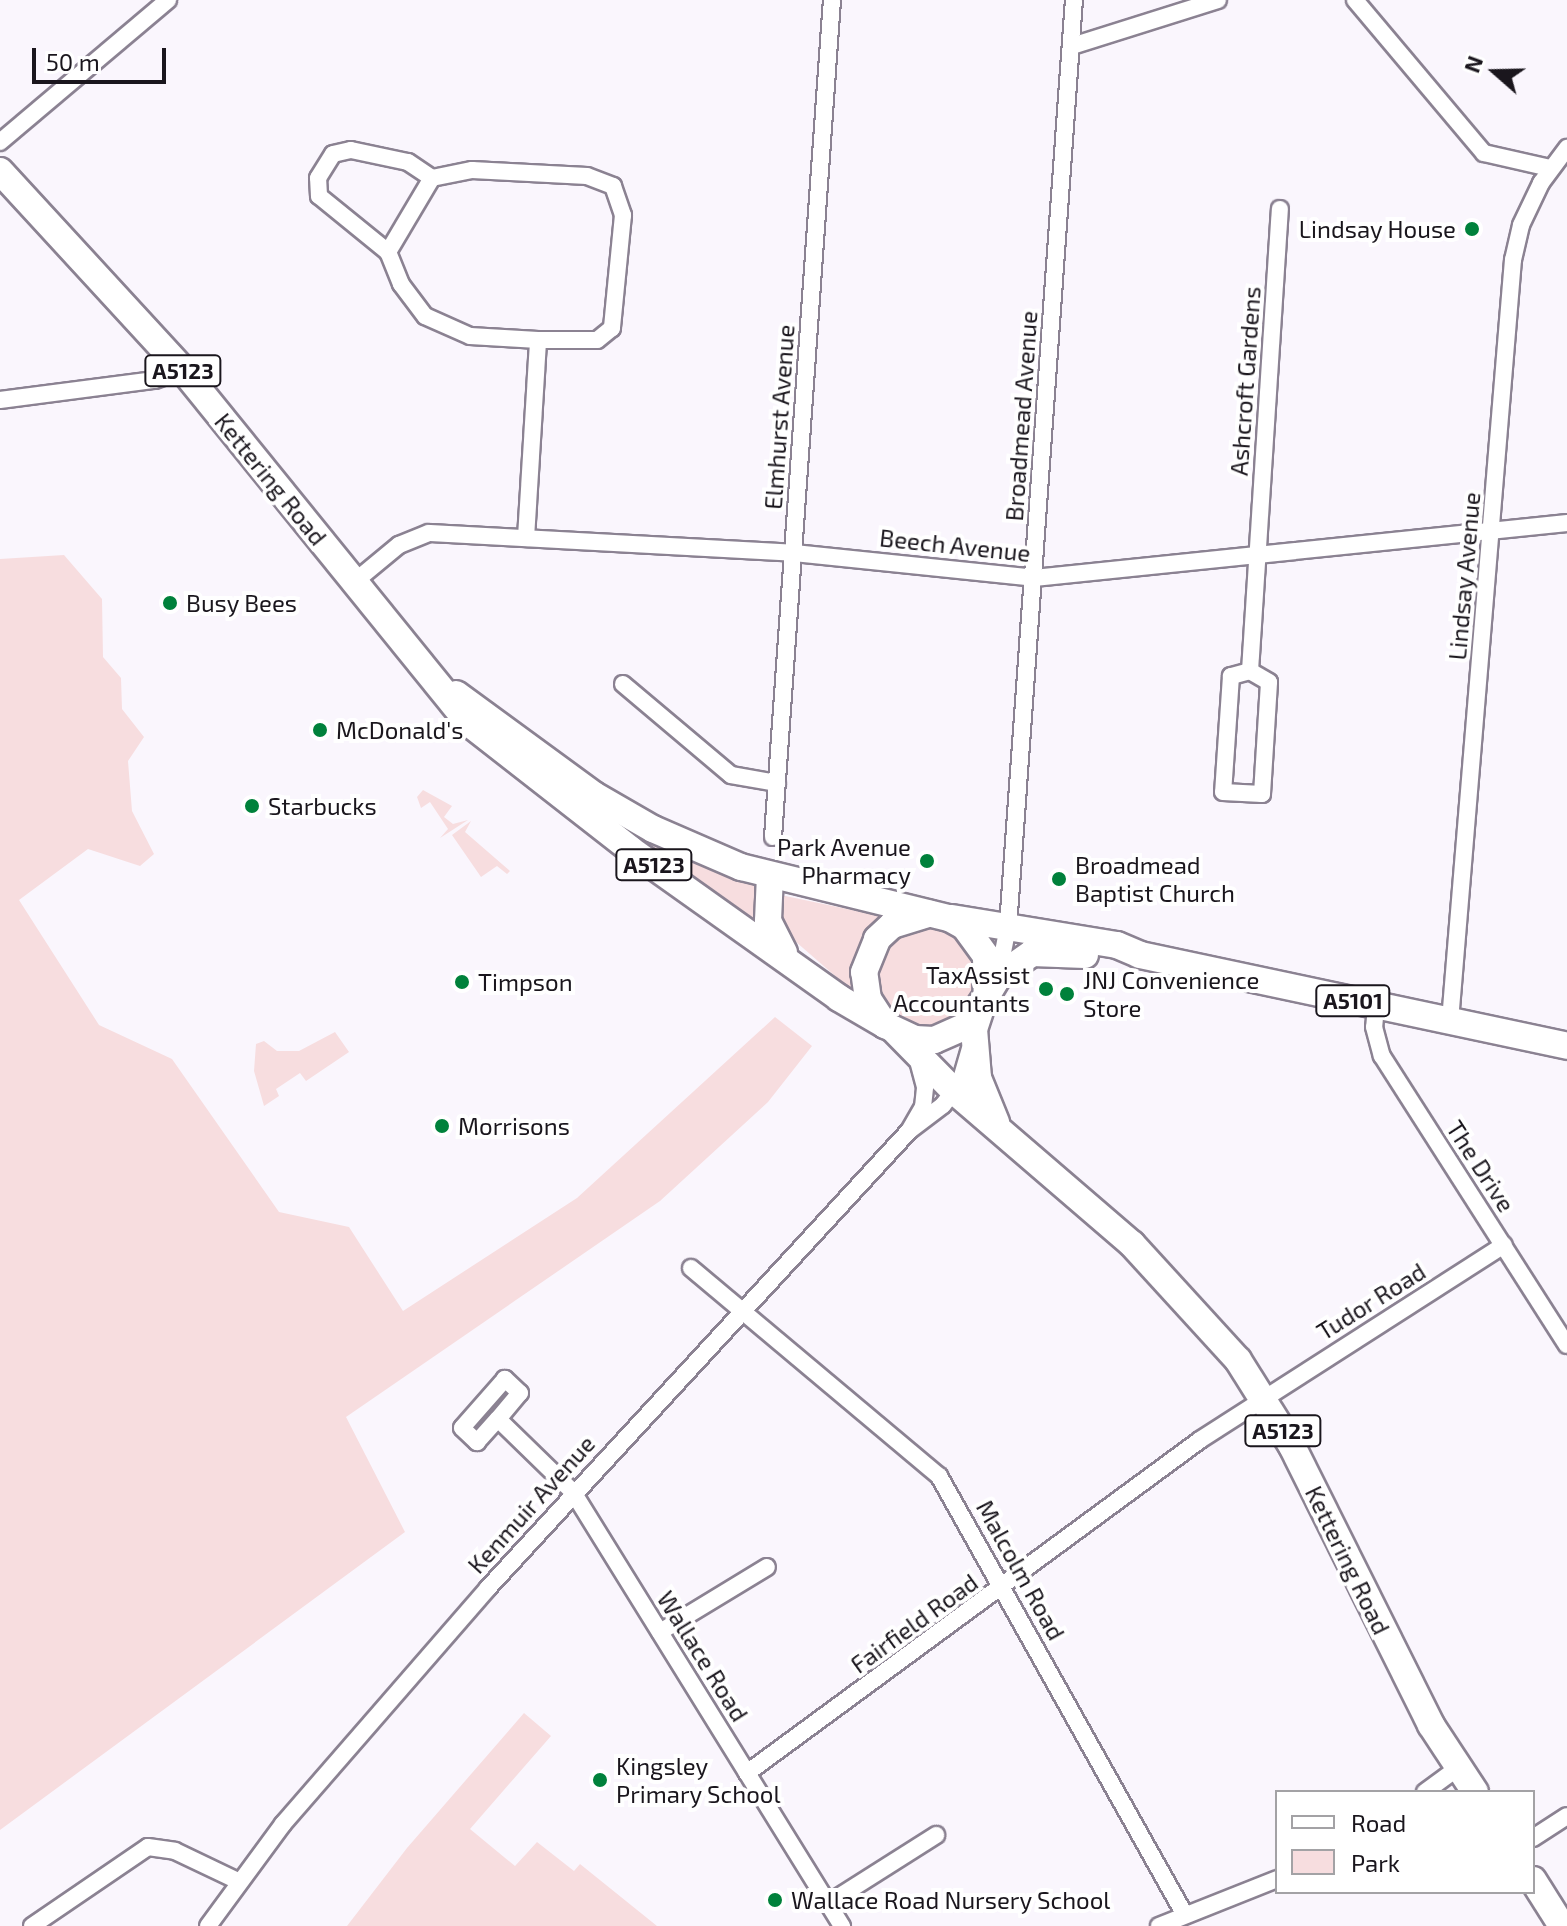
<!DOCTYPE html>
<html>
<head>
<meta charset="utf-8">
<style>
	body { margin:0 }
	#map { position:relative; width:1567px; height:1926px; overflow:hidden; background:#faf6fd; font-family:"Exo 2",sans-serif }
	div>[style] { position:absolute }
	.green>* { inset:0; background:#f7dddf }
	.round { border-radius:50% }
	.roads { filter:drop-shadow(2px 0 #8b8292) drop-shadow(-2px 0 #8b8292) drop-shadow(0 2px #8b8292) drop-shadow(0 -2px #8b8292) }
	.street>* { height:16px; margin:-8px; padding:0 8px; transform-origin:8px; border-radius:8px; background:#fff }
	.primary>* { height:26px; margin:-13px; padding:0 13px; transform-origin:13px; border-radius:13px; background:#fff }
	.dots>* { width:22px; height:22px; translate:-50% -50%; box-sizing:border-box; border:4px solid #fff; border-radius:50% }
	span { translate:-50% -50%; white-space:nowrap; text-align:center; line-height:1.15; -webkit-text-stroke:8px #fff; paint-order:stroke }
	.shield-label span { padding:2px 6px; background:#fff; border:2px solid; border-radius:6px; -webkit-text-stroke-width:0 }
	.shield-label { font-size:22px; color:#1a161d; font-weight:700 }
	.poi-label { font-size:24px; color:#1a161d }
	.right { translate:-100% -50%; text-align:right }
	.left { translate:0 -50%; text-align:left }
	.street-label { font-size:24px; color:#1a161d }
	.legend { position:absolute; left:1275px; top:1790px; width:260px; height:104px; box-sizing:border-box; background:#fff; border:2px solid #a3a2a5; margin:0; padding:10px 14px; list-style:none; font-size:24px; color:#1a161d }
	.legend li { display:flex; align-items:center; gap:16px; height:40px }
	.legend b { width:40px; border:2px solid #a3a2a5 }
	.north { position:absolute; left:1455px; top:32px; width:80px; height:80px; -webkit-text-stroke:6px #fff; paint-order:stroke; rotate:290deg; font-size:22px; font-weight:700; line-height:32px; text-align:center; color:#1a161d }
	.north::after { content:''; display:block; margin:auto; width:28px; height:36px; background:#1a161d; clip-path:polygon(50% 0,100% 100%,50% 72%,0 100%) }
	.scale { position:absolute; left:32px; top:48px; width:134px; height:36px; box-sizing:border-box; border:4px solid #1a161d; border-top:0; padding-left:10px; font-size:24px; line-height:28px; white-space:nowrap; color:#1a161d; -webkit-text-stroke:6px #fff; paint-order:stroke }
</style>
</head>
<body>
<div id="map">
	<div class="green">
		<div style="clip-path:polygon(64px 555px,102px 599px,103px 657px,121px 678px,122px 709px,144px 737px,128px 761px,132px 811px,154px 854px,140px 866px,88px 849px,19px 900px,99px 1025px,172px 1059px,279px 1212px,349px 1227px,403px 1311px,577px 1198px,775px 1017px,812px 1046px,768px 1102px,660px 1201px,346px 1417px,405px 1532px,0 1830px,0 559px)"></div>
		<div style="clip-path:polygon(423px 790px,452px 806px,444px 817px,453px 824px,468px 820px,440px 838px,448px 829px,430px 802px,421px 808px,417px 797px)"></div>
		<div style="clip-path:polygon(471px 821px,465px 832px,510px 871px,507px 874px,497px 866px,481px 877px,452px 835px)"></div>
		<div style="clip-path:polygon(638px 832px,759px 887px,760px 923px,632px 840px)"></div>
		<div style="clip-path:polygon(776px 894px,885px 917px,858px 950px,855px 988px,849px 988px,780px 928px)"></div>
		<div class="round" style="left:876px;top:928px;width:100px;height:100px"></div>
		<div style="clip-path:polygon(335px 1032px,349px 1052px,306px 1081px,300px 1073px,276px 1089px,279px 1096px,264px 1106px,254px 1071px,256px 1044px,264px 1041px,277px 1051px,299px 1051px)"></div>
		<div style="clip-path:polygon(524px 1713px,551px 1736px,470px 1829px,515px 1866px,537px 1842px,574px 1871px,580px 1864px,657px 1926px,347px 1926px,407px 1848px)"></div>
	</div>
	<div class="roads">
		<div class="street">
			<div style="left:1355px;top:0;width:200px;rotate:49.9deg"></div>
			<div style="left:1484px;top:153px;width:68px;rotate:12.8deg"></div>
			<div style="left:1072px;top:46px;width:153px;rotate:-17.5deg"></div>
			<div style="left:0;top:142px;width:220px;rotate:-40.2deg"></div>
			<div style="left:388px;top:252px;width:86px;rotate:-59.3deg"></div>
			<div style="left:0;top:400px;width:156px;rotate:-7.4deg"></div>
			<div style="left:155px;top:380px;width:30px;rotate:-20deg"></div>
			<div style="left:526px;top:538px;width:198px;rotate:-86.5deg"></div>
			<div style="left:538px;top:340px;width:68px;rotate:-176.6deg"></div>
			<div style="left:470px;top:336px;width:49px;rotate:-156deg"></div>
			<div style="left:425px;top:316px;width:40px;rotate:-127deg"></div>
			<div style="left:401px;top:284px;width:35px;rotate:-112deg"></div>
			<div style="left:388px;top:252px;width:89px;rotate:-140.9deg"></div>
			<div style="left:319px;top:196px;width:18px;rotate:-93deg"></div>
			<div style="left:318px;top:178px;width:28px;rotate:-58deg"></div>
			<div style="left:333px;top:154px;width:18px;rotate:-13deg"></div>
			<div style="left:351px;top:150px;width:58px;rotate:11.9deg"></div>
			<div style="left:408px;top:162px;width:29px;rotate:34deg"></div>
			<div style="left:432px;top:178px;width:41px;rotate:-11.3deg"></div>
			<div style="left:472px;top:170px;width:115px;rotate:3deg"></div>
			<div style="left:587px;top:176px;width:28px;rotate:21deg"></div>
			<div style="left:613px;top:186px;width:31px;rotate:71deg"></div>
			<div style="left:623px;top:215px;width:114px;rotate:95.6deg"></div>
			<div style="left:612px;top:328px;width:19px;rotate:141deg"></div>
			<div style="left:597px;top:340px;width:59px;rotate:180deg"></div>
			<div style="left:353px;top:583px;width:60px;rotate:-39.6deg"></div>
			<div style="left:399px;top:545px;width:32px;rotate:-22deg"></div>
			<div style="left:429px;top:533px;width:366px;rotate:3.1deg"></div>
			<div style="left:794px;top:553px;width:241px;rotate:5.9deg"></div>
			<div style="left:1034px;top:578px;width:536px;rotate:-5.89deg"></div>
			<div style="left:1250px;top:671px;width:20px;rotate:165deg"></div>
			<div style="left:1231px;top:676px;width:116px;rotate:93.9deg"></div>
			<div style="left:1223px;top:792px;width:39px;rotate:3deg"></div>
			<div style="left:1262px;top:794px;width:112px;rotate:-86.4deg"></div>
			<div style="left:1269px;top:682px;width:22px;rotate:-150deg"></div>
			<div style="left:1250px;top:671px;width:463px;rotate:-86.3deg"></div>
			<div style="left:623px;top:684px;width:141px;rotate:40.1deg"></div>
			<div style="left:731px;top:775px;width:47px;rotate:9.9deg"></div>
			<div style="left:773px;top:837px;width:839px;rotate:-85.97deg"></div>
			<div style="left:998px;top:977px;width:51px;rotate:-78.7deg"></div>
			<div style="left:1008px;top:927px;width:929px;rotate:-85.93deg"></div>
			<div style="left:1376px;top:1006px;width:21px;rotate:95deg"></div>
			<div style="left:1374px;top:1027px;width:30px;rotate:75deg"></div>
			<div style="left:1382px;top:1056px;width:343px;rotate:57.4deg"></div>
			<div style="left:1450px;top:1021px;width:764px;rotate:-85.27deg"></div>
			<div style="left:1513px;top:260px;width:36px;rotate:-77deg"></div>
			<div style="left:1521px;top:225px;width:47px;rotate:-64.5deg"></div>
			<div style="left:1541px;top:183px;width:44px;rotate:-53.4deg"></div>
			<div style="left:910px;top:1130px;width:41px;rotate:-37.1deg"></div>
			<div style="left:943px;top:1105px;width:28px;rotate:-52deg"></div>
			<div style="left:960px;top:1083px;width:35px;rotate:-74deg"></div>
			<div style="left:691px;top:1268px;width:324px;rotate:40deg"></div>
			<div style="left:939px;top:1476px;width:503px;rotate:60.74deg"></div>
			<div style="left:498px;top:1419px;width:34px;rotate:-50deg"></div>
			<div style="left:520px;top:1393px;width:21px;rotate:-137deg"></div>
			<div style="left:505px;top:1379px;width:65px;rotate:131.3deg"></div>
			<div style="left:462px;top:1428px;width:21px;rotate:43deg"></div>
			<div style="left:477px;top:1442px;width:31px;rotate:-48deg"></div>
			<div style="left:498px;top:1419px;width:105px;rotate:44.2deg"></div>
			<div style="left:573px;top:1492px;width:511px;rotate:58.21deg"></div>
			<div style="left:660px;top:1632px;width:125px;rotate:-31.3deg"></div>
			<div style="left:747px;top:1773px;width:562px;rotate:-36.32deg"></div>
			<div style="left:1200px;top:1440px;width:361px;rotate:-32.7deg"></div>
			<div style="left:1425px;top:1792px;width:42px;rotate:-36.3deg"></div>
			<div style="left:1533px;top:1838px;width:40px;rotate:-32.9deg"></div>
			<div style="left:829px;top:1903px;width:127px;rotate:-32.4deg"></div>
			<div style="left:32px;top:1926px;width:140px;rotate:-34.3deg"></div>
			<div style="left:148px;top:1847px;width:27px;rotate:8deg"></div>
			<div style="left:175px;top:1851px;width:70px;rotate:25.5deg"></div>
			<div style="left:208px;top:1926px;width:127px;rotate:-53.7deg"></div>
			<div style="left:283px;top:1824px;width:313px;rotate:-49deg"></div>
			<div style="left:488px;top:1588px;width:621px;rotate:-47.35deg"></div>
			<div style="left:909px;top:1131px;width:28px;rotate:-60deg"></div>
			<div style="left:923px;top:1107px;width:20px;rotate:-84deg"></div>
			<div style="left:925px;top:1087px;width:30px;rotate:-105deg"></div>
			<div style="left:1159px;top:1926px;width:127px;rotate:-21.7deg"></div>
		</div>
		<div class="primary">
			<div style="left:0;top:171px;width:270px;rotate:47.4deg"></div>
			<div style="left:183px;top:370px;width:456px;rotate:51deg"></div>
			<div style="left:470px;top:724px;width:204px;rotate:38deg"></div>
			<div style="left:631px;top:850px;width:255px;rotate:35.4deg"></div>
			<div style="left:839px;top:998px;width:53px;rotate:30.4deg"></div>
			<div style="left:456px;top:694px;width:171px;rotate:36.2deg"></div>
			<div style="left:594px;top:795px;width:68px;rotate:30deg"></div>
			<div style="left:653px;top:829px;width:96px;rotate:23.4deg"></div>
			<div style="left:741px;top:867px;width:214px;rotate:13.8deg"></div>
			<div style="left:949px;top:918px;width:18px;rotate:29deg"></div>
			<div style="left:965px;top:927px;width:36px;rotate:54deg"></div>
			<div style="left:986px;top:956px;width:39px;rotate:89deg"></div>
			<div style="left:987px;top:995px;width:37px;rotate:124deg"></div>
			<div style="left:966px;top:1026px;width:35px;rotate:156deg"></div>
			<div style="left:934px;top:1040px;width:19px;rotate:-177deg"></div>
			<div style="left:915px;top:1039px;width:33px;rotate:-155deg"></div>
			<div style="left:885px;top:1025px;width:31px;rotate:-123deg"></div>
			<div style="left:868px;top:999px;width:27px;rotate:-98deg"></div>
			<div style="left:864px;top:972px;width:35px;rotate:-68deg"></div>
			<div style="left:877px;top:939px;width:21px;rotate:-43deg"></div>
			<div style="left:892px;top:925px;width:39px;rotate:-17deg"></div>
			<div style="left:770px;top:875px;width:46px;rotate:92.5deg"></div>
			<div style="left:768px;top:921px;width:35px;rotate:63deg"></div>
			<div style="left:952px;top:918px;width:167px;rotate:9.3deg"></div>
			<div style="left:1117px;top:945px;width:25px;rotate:23deg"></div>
			<div style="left:1140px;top:955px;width:437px;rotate:12deg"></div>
			<div style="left:987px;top:995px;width:21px;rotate:-59deg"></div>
			<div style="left:998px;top:977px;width:42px;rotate:-35.2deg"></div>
			<div style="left:1032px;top:953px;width:53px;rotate:2.2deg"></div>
			<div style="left:980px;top:1011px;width:19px;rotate:108deg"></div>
			<div style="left:974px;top:1029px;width:49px;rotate:85.3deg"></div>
			<div style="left:978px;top:1078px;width:48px;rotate:67.8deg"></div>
			<div style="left:896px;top:1032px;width:83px;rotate:45.5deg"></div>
			<div style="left:954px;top:1091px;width:235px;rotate:40.7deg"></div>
			<div style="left:1132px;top:1244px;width:157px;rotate:47.6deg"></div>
			<div style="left:1238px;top:1360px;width:102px;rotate:57.9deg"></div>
			<div style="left:1292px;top:1446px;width:312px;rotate:63.5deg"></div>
			<div style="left:1431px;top:1725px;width:80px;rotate:56.7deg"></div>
			<div style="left:1533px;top:1880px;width:54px;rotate:57.8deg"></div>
		</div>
	</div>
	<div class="dots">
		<div style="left:1472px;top:229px;background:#00813b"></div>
		<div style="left:170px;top:603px;background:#00813b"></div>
		<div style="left:320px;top:730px;background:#00813b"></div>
		<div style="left:252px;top:806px;background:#00813b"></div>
		<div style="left:927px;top:861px;background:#00813b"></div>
		<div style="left:1059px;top:879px;background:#00813b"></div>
		<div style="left:462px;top:982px;background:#00813b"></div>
		<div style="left:1046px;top:989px;background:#00813b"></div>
		<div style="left:1067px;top:994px;background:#00813b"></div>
		<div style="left:442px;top:1126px;background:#00813b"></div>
		<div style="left:600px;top:1780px;background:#00813b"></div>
		<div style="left:775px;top:1900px;background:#00813b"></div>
	</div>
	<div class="shield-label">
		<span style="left:183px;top:371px">A5123</span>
		<span style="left:654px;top:865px">A5123</span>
		<span style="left:1353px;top:1001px">A5101</span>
		<span style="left:1283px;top:1431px">A5123</span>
	</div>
	<div class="poi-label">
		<span class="right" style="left:1456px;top:229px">Lindsay House</span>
		<span class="left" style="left:186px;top:603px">Busy Bees</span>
		<span class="left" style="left:336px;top:730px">McDonald's</span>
		<span class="left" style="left:268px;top:806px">Starbucks</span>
		<span class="right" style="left:911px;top:861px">Park Avenue<br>Pharmacy</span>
		<span class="left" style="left:1075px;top:879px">Broadmead<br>Baptist Church</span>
		<span class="right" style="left:1030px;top:989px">TaxAssist<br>Accountants</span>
		<span class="left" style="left:1083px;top:994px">JNJ Convenience<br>Store</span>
		<span class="left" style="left:478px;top:982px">Timpson</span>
		<span class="left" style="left:458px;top:1126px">Morrisons</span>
		<span class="left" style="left:616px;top:1780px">Kingsley<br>Primary School</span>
		<span class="left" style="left:791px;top:1900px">Wallace Road Nursery School</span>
	</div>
	<div class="street-label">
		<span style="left:1245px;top:381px;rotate:-86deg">Ashcroft Gardens</span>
		<span style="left:1021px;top:416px;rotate:-86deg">Broadmead Avenue</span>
		<span style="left:779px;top:417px;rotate:-86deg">Elmhurst Avenue</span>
		<span style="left:271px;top:479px;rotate:51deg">Kettering Road</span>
		<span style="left:955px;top:545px;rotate:6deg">Beech Avenue</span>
		<span style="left:1464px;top:576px;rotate:-85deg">Lindsay Avenue</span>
		<span style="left:1481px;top:1166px;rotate:57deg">The Drive</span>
		<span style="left:1371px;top:1301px;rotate:-32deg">Tudor Road</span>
		<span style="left:531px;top:1504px;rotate:-48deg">Kenmuir Avenue</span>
		<span style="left:1348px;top:1560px;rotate:64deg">Kettering Road</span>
		<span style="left:1021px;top:1570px;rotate:61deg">Malcolm Road</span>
		<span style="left:914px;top:1623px;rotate:-36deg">Fairfield Road</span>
		<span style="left:703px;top:1656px;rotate:58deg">Wallace Road</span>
	</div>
	<ul class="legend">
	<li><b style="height:10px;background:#fff"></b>Road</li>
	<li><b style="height:22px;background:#f7dddf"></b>Park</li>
	</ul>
	<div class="north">N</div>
	<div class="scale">50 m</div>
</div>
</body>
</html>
